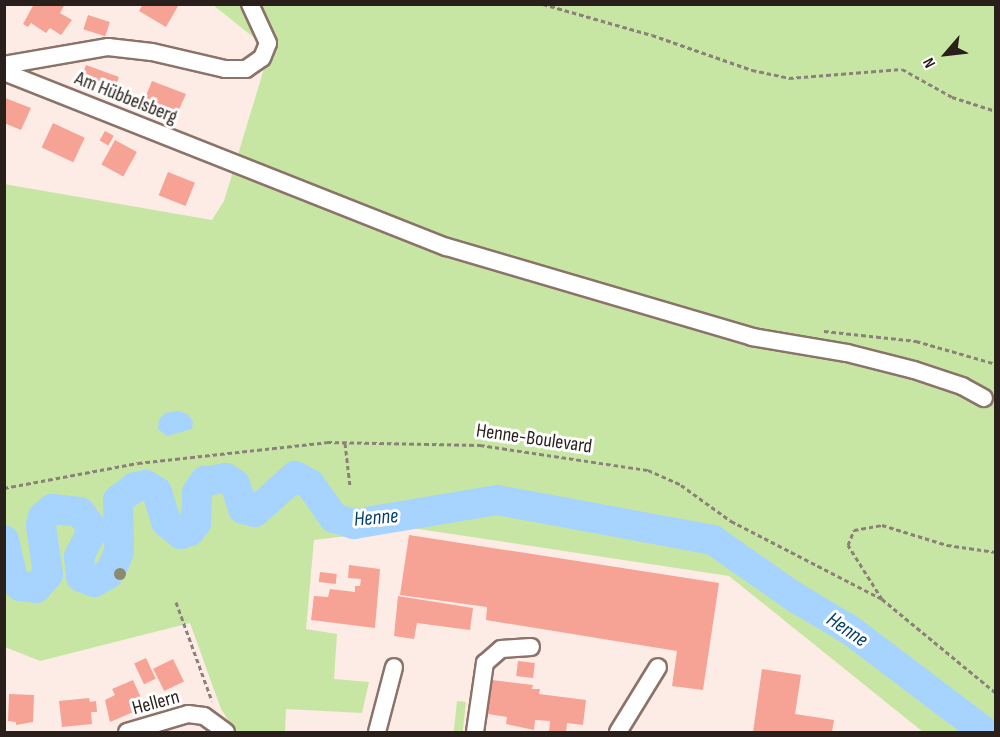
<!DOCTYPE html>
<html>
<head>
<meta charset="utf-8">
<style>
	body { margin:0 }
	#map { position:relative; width:1000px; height:737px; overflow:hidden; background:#fcece5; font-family:"Sofia Sans Condensed",sans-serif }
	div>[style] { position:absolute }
	.green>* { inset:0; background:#c8e6a3; transform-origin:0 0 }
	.water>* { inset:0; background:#a7d3ff }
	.river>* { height:30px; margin:-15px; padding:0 15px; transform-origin:15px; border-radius:15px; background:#a7d3ff }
	.building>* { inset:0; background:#f6a295; transform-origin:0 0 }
	.path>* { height:3px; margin-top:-1.5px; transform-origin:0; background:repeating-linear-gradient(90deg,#8c807a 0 4.5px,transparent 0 7.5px) }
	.roads { filter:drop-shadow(2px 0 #8b736a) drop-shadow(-2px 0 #8b736a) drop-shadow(0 2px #8b736a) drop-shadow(0 -2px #8b736a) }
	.minor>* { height:16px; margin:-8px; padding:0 8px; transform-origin:8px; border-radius:8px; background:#fff }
	.trees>* { width:12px; height:12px; margin:-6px; border-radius:50%; background:#888a72 }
	span { translate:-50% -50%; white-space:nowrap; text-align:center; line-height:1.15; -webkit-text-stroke:6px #fff; paint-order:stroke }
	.street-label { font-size:20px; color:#291f1b }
	.water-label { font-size:21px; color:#03406c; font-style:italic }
	.frame { position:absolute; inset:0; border:6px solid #291f1b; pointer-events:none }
	.north { position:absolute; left:916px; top:24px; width:60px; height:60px; -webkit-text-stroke:4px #fff; paint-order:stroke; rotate:242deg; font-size:16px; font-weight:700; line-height:24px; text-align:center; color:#291f1b }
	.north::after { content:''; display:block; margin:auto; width:21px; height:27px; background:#291f1b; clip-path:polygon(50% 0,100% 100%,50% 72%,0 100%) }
</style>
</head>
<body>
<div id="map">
	<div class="green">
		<div style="clip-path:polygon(213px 5px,239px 5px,249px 18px,257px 40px)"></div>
		<div style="clip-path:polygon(250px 5px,995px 5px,995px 732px,923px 732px,729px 576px,412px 528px,314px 540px,306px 629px,337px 634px,334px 679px,369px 682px,362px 713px,286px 709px,285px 732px,236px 732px,221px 709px,190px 623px,40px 661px,5px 647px,4px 184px,212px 220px,224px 201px,272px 42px)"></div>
		<div style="left:457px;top:701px;width:9px;height:31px;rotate:6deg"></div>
	</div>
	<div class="water">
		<div style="clip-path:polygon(178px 411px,188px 414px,193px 422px,192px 429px,167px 436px,158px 429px,159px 420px,165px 413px)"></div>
	</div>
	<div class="river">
		<div style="left:4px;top:540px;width:40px;rotate:77deg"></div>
		<div style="left:13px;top:579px;width:10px;rotate:45deg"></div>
		<div style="left:20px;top:586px;width:16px;rotate:7deg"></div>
		<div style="left:36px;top:588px;width:18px;rotate:-49deg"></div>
		<div style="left:48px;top:574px;width:49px;rotate:-98.3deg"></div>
		<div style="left:41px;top:526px;width:9px;rotate:-77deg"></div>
		<div style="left:43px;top:517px;width:12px;rotate:-42deg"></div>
		<div style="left:52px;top:509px;width:28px;rotate:6deg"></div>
		<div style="left:80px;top:512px;width:21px;rotate:53deg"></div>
		<div style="left:93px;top:529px;width:31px;rotate:117deg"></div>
		<div style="left:79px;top:557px;width:20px;rotate:84deg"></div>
		<div style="left:81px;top:577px;width:14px;rotate:21deg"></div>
		<div style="left:94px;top:582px;width:16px;rotate:-30deg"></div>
		<div style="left:108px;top:574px;width:14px;rotate:-60deg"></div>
		<div style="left:115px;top:562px;width:12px;rotate:-70deg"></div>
		<div style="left:119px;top:551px;width:51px;rotate:-91.1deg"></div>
		<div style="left:118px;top:500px;width:21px;rotate:-37deg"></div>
		<div style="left:135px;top:487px;width:11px;rotate:-10deg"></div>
		<div style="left:146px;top:485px;width:13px;rotate:32deg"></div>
		<div style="left:157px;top:492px;width:31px;rotate:73deg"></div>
		<div style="left:166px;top:522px;width:19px;rotate:39deg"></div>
		<div style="left:181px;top:534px;width:9px;rotate:-18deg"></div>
		<div style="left:190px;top:531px;width:10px;rotate:-53deg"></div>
		<div style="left:196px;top:523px;width:31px;rotate:-88deg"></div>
		<div style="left:197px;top:492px;width:14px;rotate:-54deg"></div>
		<div style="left:205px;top:481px;width:21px;rotate:-8deg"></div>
		<div style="left:226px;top:478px;width:11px;rotate:34deg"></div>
		<div style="left:235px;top:484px;width:26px;rotate:72deg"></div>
		<div style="left:243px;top:509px;width:12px;rotate:14deg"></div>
		<div style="left:255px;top:512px;width:54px;rotate:-42deg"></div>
		<div style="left:295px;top:476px;width:17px;rotate:28deg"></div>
		<div style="left:310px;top:484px;width:42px;rotate:54.8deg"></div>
		<div style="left:334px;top:518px;width:21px;rotate:17deg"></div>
		<div style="left:354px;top:524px;width:145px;rotate:-9.5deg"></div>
		<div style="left:497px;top:500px;width:220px;rotate:10.5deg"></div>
		<div style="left:713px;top:540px;width:98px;rotate:35deg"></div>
		<div style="left:793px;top:596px;width:66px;rotate:30.8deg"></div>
		<div style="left:850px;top:630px;width:169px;rotate:37.1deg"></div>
	</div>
	<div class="building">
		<div style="clip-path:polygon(34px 4px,65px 4px,60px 13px,72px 20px,61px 35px,50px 28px,46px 33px,31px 23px,28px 27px,23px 24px)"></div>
		<div style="clip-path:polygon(143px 4px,175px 4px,178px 6px,166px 27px,139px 11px)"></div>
		<div style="left:88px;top:15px;width:23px;height:15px;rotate:18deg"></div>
		<div style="left:86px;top:65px;width:35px;height:19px;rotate:20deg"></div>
		<div style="clip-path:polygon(152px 81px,186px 94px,178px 112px,170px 109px,169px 113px,143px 103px)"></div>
		<div style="clip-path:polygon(5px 98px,31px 108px,21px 130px,4px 123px)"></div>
		<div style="left:53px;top:123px;width:35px;height:27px;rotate:25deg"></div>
		<div style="left:105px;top:131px;width:10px;height:11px;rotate:29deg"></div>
		<div style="left:115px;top:140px;width:25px;height:28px;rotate:29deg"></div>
		<div style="left:168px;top:172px;width:29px;height:25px;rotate:22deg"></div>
		<div style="clip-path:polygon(409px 535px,719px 583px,703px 690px,672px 686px,677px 651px,486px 620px,487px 607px,400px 595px)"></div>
		<div style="clip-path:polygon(349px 565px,380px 569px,375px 628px,311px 620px,314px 596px,328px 597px,330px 589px,355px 592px,355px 586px,360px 586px,361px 579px,348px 578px)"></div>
		<div style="left:320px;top:572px;width:17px;height:10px;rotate:7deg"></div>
		<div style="clip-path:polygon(398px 596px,473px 608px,470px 630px,417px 623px,414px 639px,394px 636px)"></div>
		<div style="left:146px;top:658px;width:23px;height:13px;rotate:65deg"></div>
		<div style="left:173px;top:659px;width:25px;height:22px;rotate:64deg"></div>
		<div style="left:518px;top:661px;width:17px;height:15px;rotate:7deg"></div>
		<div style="clip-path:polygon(762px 669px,801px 675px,795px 714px,834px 720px,832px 732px,753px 732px)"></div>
		<div style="clip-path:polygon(133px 680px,145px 707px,110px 722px,105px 700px,115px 695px,112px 689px)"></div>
		<div style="clip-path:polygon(492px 680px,533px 685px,532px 689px,540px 689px,539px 694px,586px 700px,583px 725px,567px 723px,566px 732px,549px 732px,550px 721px,535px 720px,534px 730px,506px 724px,507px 717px,488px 714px)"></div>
		<div style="clip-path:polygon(9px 694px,34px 695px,33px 722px,16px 725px,16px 722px,8px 721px)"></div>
		<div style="clip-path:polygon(89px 698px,90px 702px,96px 701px,97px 712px,91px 712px,92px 724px,62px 727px,59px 701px)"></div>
	</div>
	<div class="path">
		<div style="left:543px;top:4px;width:113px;rotate:15.9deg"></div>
		<div style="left:652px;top:35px;width:106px;rotate:19.3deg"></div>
		<div style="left:752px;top:70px;width:38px;rotate:12deg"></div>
		<div style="left:789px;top:78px;width:113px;rotate:-4.6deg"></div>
		<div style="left:902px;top:69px;width:57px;rotate:29.2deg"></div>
		<div style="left:952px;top:97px;width:46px;rotate:17.7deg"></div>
		<div style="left:824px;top:331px;width:93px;rotate:6.2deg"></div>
		<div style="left:916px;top:341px;width:83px;rotate:16deg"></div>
		<div style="left:345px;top:443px;width:43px;rotate:83.4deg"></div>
		<div style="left:4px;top:488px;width:136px;rotate:-10.6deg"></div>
		<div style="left:138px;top:463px;width:190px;rotate:-6.3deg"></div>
		<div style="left:327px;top:442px;width:153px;rotate:1.1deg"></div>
		<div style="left:480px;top:445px;width:170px;rotate:8.5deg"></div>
		<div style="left:648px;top:470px;width:36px;rotate:24deg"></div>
		<div style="left:681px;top:485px;width:62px;rotate:35.8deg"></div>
		<div style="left:731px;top:521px;width:170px;rotate:27.3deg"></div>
		<div style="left:882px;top:599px;width:148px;rotate:39.5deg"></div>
		<div style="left:882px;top:599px;width:64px;rotate:-122.2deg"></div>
		<div style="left:848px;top:545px;width:16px;rotate:-68deg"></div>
		<div style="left:854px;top:530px;width:28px;rotate:-10deg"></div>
		<div style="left:882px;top:525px;width:68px;rotate:17.1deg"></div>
		<div style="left:947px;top:545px;width:49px;rotate:8.1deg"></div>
		<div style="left:176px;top:602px;width:105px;rotate:70deg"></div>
	</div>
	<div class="roads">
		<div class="minor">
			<div style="left:4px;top:65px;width:106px;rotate:-9.8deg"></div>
			<div style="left:108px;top:47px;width:44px;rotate:6.5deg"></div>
			<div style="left:152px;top:52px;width:75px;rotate:13.1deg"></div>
			<div style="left:225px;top:69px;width:21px"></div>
			<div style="left:246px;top:69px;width:19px;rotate:-35deg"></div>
			<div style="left:262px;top:58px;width:16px;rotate:-68deg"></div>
			<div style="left:268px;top:43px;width:43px;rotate:-114.8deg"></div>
			<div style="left:4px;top:72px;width:476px;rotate:21.6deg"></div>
			<div style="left:447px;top:247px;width:318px;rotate:16.4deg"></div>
			<div style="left:752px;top:337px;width:96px;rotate:9.6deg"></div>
			<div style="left:847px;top:353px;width:69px;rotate:14.2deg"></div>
			<div style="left:914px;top:370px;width:51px;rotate:18.4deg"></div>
			<div style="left:962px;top:386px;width:25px;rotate:29deg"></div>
			<div style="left:127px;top:732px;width:64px;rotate:-16.4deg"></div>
			<div style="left:188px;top:714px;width:16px;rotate:7deg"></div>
			<div style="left:204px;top:716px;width:27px;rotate:36deg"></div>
			<div style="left:377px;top:732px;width:67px;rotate:-75.3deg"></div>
			<div style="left:475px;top:732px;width:70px;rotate:-81.8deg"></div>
			<div style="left:485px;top:663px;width:21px;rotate:-41deg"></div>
			<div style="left:501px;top:649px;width:30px;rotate:-4deg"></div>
			<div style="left:618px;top:732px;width:76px;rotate:-58.4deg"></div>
		</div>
	</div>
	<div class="trees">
		<div style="left:120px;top:574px"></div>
	</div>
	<div class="street-label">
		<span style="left:126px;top:98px;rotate:22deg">Am Hübbelsberg</span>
		<span style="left:534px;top:439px;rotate:8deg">Henne-Boulevard</span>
		<span style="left:156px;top:703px;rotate:-15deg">Hellern</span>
	</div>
	<div class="water-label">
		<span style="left:376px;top:518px;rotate:-5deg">Henne</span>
		<span style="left:847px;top:630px;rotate:34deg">Henne</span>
	</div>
	<div class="frame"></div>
	<div class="north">N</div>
</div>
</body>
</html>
